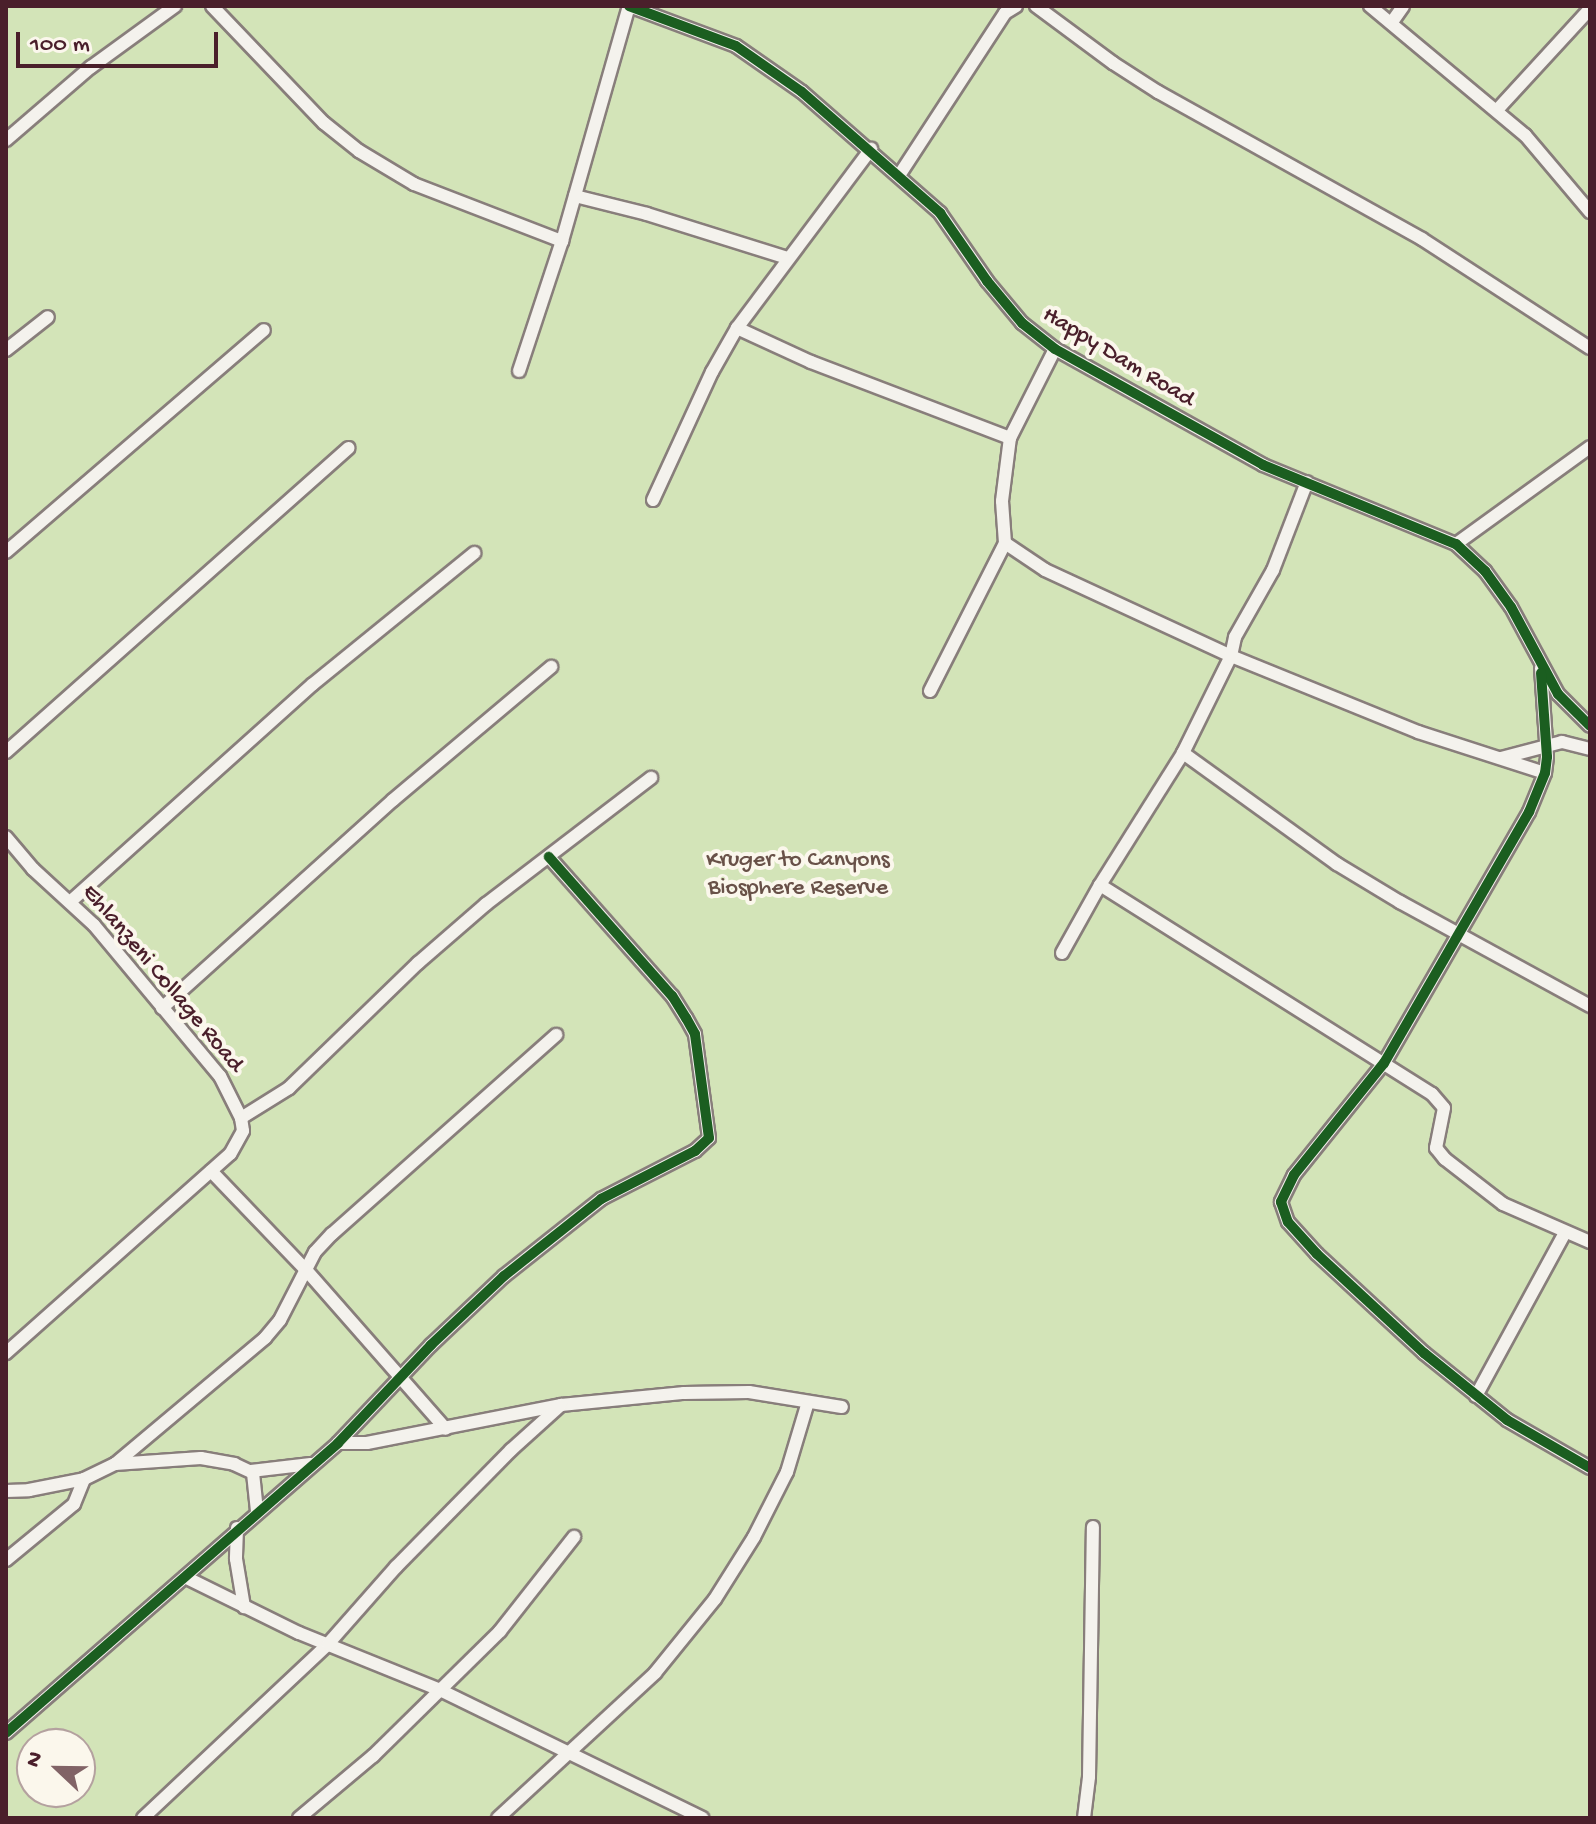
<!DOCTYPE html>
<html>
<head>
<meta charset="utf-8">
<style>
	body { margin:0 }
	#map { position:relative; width:1596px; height:1824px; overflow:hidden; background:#e6e0d5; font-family:"Gochi Hand",sans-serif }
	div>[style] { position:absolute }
	.green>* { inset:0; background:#d3e4b8 }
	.roads { filter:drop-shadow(2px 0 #887e7b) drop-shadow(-2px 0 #887e7b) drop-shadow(0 2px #887e7b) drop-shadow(0 -2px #887e7b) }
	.street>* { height:12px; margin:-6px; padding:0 6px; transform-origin:6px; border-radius:6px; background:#f4f2ed }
	.cycleway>* { height:10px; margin:-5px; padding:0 5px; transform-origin:5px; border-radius:5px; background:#1b5e20 }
	span { translate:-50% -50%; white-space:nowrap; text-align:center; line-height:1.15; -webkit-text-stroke:8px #fbf7ec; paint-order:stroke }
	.street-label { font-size:24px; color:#4a1f2b }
	.park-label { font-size:24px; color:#685148 }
	.frame { position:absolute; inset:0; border:8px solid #4a1f2b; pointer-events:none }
	.north { position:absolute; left:16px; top:1728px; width:80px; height:80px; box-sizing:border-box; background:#fbf7ec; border:2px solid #b4a19f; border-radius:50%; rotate:292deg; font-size:22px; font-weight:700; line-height:32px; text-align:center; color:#4a1f2b }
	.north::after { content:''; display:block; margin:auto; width:28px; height:36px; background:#816366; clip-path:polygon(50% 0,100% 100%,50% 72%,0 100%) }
	.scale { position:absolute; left:16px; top:32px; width:202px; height:36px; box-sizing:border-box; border:4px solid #4a1f2b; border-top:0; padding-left:10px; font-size:24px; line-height:28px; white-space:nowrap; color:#4a1f2b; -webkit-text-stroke:6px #fbf7ec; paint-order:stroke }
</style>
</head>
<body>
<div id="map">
	<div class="green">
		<div style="clip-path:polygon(evenodd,6px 6px,1590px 6px,1590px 1818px,6px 1818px,6px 6px,32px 1744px,80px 1744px,80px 1792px,32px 1792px,32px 1744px)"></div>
	</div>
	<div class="roads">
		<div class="street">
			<div style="left:212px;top:6px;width:162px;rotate:46.3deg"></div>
			<div style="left:324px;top:123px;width:45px;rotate:38.7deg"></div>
			<div style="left:359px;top:151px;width:64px;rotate:31deg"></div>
			<div style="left:414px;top:184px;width:159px;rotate:21.1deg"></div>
			<div style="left:629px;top:6px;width:114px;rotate:20.5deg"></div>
			<div style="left:736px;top:46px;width:80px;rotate:34.9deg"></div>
			<div style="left:802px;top:92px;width:184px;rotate:41.2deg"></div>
			<div style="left:940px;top:213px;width:83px;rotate:55.3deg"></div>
			<div style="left:987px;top:281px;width:55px;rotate:50.2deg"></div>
			<div style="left:1022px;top:323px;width:42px;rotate:38.2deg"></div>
			<div style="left:1055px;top:349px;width:238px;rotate:29.1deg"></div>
			<div style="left:1263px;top:465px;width:209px;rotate:22.3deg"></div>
			<div style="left:1456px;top:544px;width:40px;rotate:43deg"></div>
			<div style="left:1485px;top:571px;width:44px;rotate:54.2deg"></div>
			<div style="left:1511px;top:607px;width:99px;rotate:61.6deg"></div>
			<div style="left:1558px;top:694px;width:45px;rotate:45deg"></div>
			<div style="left:1036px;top:6px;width:96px;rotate:36.5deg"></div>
			<div style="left:1113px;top:63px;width:54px;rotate:32.8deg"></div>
			<div style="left:1158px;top:92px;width:302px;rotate:29.1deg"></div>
			<div style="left:1422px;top:239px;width:200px;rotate:33deg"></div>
			<div style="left:1370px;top:6px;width:202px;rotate:39.8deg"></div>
			<div style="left:1525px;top:135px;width:101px;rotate:49.8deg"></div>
			<div style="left:1392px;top:22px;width:19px;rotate:-55deg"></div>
			<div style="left:1497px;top:110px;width:137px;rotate:-47.4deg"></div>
			<div style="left:6px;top:140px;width:112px;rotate:-40.7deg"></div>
			<div style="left:91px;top:67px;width:104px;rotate:-36deg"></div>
			<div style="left:900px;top:174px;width:192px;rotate:-56.9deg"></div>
			<div style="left:1005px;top:13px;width:13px;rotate:-32deg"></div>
			<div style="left:575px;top:196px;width:74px;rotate:14deg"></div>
			<div style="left:647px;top:214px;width:147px;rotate:17.4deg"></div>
			<div style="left:737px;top:328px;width:81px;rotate:24.7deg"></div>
			<div style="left:811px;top:362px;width:213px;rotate:20.9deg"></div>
			<div style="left:6px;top:350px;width:53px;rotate:-38.2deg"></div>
			<div style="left:519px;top:371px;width:137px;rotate:-71.7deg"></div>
			<div style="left:562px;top:241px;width:244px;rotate:-74.1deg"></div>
			<div style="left:653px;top:500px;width:141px;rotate:-65.3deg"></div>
			<div style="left:712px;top:372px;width:51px;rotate:-60.4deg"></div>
			<div style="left:737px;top:328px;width:224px;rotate:-53.2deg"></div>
			<div style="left:1005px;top:543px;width:48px;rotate:34deg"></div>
			<div style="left:1045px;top:570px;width:205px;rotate:24.8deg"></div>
			<div style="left:1231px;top:656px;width:202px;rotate:22.1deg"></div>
			<div style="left:1418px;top:732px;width:133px;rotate:17.9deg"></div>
			<div style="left:1456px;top:544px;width:165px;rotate:-35.9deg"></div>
			<div style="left:6px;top:552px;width:340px;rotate:-40.7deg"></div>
			<div style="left:1541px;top:668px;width:89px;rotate:86.1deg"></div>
			<div style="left:1547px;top:757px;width:16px;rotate:97deg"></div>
			<div style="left:1545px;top:773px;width:42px;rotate:112.3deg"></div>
			<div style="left:1529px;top:812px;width:290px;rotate:120deg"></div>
			<div style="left:1384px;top:1063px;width:144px;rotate:128.8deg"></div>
			<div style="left:1294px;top:1175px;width:30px;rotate:116deg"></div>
			<div style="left:1281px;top:1202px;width:21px;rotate:71deg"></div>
			<div style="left:1288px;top:1222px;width:43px;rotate:47.8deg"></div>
			<div style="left:1317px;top:1254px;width:146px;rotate:42.8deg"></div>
			<div style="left:1424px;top:1353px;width:107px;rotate:38.9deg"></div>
			<div style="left:1507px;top:1420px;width:96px;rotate:30deg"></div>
			<div style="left:930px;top:691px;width:166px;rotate:-63.1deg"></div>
			<div style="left:1005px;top:543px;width:42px;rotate:-94.1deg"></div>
			<div style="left:1002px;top:501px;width:64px;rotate:-82.8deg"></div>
			<div style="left:1010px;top:438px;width:100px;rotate:-63.2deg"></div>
			<div style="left:6px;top:752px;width:458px;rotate:-41.6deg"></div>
			<div style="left:1183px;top:753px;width:190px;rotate:35.8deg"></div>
			<div style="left:1337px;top:864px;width:74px;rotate:31.1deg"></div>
			<div style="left:1400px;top:902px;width:217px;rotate:28.7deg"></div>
			<div style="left:1501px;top:758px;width:63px;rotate:-14.7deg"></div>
			<div style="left:1562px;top:742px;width:29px;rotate:14deg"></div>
			<div style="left:6px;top:837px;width:42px;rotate:49.8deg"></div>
			<div style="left:33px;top:869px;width:83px;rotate:42.6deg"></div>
			<div style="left:94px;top:925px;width:197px;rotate:50.2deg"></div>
			<div style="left:220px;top:1076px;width:47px;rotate:63.4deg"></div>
			<div style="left:241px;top:1118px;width:13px;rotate:81deg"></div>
			<div style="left:243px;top:1131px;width:26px;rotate:119deg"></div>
			<div style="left:230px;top:1154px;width:300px;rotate:138.4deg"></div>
			<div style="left:1100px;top:885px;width:392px;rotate:32.2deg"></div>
			<div style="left:1432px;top:1094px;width:18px;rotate:49deg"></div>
			<div style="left:1444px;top:1108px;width:41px;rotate:101.3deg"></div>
			<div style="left:1436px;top:1148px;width:14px;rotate:51deg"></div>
			<div style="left:1445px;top:1159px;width:73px;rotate:37.8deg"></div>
			<div style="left:1503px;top:1204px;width:95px;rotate:23.6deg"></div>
			<div style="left:70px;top:902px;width:326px;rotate:-41.9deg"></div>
			<div style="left:313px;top:684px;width:208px;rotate:-39.1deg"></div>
			<div style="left:1062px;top:953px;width:78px;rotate:-60.8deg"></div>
			<div style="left:1100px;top:885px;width:156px;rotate:-57.8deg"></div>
			<div style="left:1183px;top:753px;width:108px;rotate:-63.7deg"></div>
			<div style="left:1231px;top:656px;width:19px;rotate:-78deg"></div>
			<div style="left:1235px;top:637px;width:77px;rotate:-60.4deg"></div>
			<div style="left:1273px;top:570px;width:94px;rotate:-68.9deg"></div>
			<div style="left:162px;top:1008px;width:311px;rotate:-42deg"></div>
			<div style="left:393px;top:800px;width:207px;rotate:-40.1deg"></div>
			<div style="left:241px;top:1118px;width:57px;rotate:-32deg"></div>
			<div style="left:289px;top:1088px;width:180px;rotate:-44.1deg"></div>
			<div style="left:418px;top:963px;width:90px;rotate:-40.9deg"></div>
			<div style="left:486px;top:904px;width:208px;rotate:-37.4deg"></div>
			<div style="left:211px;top:1171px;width:139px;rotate:46.2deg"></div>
			<div style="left:307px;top:1271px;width:210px;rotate:48.7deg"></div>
			<div style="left:1476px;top:1396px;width:186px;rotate:-61.4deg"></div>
			<div style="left:338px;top:1443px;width:29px"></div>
			<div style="left:367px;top:1443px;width:198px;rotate:-11.1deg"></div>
			<div style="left:561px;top:1405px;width:124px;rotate:-5.6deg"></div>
			<div style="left:684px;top:1393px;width:65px;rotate:-0.9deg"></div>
			<div style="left:749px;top:1392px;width:94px;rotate:9.2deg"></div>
			<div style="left:115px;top:1464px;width:86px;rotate:-4deg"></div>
			<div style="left:201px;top:1458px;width:34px;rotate:10deg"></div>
			<div style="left:234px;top:1464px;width:21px;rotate:25deg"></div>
			<div style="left:253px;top:1473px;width:38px;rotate:84deg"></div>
			<div style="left:251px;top:1471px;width:60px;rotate:-6.7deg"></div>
			<div style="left:6px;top:1491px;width:23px;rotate:-2deg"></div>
			<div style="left:29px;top:1490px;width:56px;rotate:-11.3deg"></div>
			<div style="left:84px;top:1479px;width:34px;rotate:-26deg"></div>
			<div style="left:115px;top:1464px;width:196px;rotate:-40deg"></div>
			<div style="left:265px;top:1338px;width:23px;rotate:-50deg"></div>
			<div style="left:280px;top:1320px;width:76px;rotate:-62.8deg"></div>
			<div style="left:315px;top:1252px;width:25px;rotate:-47deg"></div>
			<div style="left:332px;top:1234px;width:300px;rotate:-41.6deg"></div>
			<div style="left:237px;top:1528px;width:31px;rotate:92deg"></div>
			<div style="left:236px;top:1559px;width:49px;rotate:80.5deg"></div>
			<div style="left:6px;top:1560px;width:88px;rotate:-39.5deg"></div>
			<div style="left:74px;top:1504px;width:27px;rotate:-68deg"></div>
			<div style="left:185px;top:1577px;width:127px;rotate:26.2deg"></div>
			<div style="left:299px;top:1633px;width:152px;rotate:22deg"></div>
			<div style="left:440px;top:1690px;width:292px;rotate:26deg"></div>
			<div style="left:6px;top:1733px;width:441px;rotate:-41.1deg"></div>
			<div style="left:338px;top:1443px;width:135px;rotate:-46.5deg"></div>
			<div style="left:431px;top:1345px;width:100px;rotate:-43.4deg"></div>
			<div style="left:504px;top:1276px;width:124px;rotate:-38.4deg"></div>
			<div style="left:601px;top:1199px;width:106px;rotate:-27.1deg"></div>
			<div style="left:695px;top:1151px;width:19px;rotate:-43deg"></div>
			<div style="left:709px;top:1138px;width:105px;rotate:-97.7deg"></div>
			<div style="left:695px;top:1034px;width:18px;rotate:-119deg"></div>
			<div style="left:686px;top:1018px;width:26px;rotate:-122deg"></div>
			<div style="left:672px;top:996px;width:186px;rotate:-131.5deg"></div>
			<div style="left:143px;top:1818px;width:254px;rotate:-43.2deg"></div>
			<div style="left:328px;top:1644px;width:103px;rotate:-48.6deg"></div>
			<div style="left:396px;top:1567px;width:164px;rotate:-45.5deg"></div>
			<div style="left:511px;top:1450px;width:67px;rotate:-42deg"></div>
			<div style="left:299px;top:1818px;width:97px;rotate:-40deg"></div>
			<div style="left:373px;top:1756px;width:178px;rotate:-44.5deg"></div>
			<div style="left:500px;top:1631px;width:120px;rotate:-51.8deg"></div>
			<div style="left:498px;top:1818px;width:214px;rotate:-42.7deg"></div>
			<div style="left:655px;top:1673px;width:95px;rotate:-51deg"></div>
			<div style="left:715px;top:1599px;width:73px;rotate:-57.8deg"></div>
			<div style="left:754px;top:1537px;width:73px;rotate:-63.1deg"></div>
			<div style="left:787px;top:1472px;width:73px;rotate:-73.3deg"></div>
			<div style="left:1084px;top:1818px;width:41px;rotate:-83deg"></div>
			<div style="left:1089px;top:1777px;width:250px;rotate:-89.1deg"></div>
		</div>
	</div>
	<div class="cycleway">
		<div style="left:629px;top:6px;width:114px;rotate:20.5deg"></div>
		<div style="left:736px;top:46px;width:80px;rotate:34.9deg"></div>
		<div style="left:802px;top:92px;width:184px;rotate:41.2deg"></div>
		<div style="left:940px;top:213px;width:83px;rotate:55.3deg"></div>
		<div style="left:987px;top:281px;width:55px;rotate:50.2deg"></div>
		<div style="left:1022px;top:323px;width:42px;rotate:38.2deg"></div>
		<div style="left:1055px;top:349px;width:238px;rotate:29.1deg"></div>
		<div style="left:1263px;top:465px;width:209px;rotate:22.3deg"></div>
		<div style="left:1456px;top:544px;width:40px;rotate:43deg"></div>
		<div style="left:1485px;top:571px;width:44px;rotate:54.2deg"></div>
		<div style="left:1511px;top:607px;width:99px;rotate:61.6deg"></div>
		<div style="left:1558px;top:694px;width:45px;rotate:45deg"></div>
		<div style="left:1541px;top:673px;width:84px;rotate:85.9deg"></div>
		<div style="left:1547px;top:757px;width:16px;rotate:97deg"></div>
		<div style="left:1545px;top:773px;width:42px;rotate:112.3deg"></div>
		<div style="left:1529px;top:812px;width:290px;rotate:120deg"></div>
		<div style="left:1384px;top:1063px;width:144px;rotate:128.8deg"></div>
		<div style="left:1294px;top:1175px;width:30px;rotate:116deg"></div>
		<div style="left:1281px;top:1202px;width:21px;rotate:71deg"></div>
		<div style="left:1288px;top:1222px;width:43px;rotate:47.8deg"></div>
		<div style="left:1317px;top:1254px;width:146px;rotate:42.8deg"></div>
		<div style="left:1424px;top:1353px;width:107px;rotate:38.9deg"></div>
		<div style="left:1507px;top:1420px;width:96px;rotate:30deg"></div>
		<div style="left:6px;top:1733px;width:441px;rotate:-41.1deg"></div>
		<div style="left:338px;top:1443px;width:135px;rotate:-46.5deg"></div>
		<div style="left:431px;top:1345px;width:100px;rotate:-43.4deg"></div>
		<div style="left:504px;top:1276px;width:124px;rotate:-38.4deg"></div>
		<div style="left:601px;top:1199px;width:106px;rotate:-27.1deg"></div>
		<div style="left:695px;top:1151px;width:19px;rotate:-43deg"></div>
		<div style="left:709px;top:1138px;width:105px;rotate:-97.7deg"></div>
		<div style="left:695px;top:1034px;width:18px;rotate:-119deg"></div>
		<div style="left:686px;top:1018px;width:26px;rotate:-122deg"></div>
		<div style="left:672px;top:996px;width:186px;rotate:-131.5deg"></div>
	</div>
	<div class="street-label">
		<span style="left:1118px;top:358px;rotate:31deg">Happy Dam Road</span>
		<span style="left:162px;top:979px;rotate:50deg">Ehlanzeni Collage Road</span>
	</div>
	<div class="park-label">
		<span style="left:798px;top:875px">Kruger to Canyons<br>Biosphere Reserve</span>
	</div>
	<div class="frame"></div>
	<div class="north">N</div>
	<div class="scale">100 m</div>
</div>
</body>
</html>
